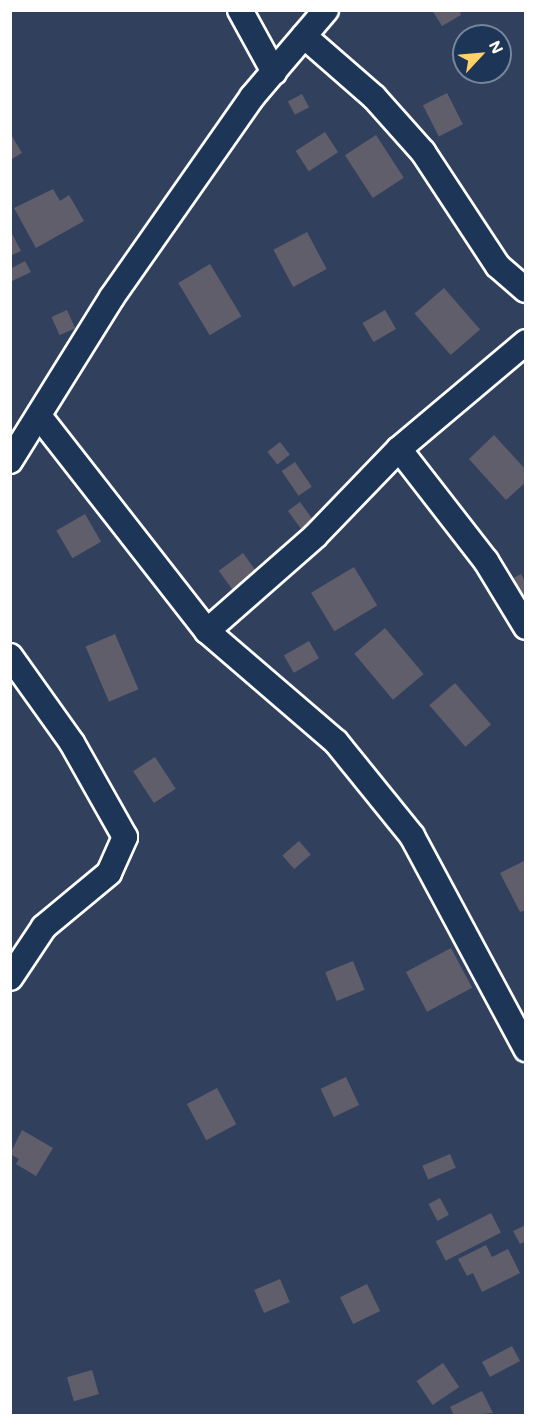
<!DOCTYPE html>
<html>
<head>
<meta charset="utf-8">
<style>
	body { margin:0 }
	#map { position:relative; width:536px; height:1426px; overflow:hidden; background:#31415d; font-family:Mali,sans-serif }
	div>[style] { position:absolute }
	.building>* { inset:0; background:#615e6c; transform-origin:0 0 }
	.roads { filter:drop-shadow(2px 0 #fff) drop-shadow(-2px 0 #fff) drop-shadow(0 2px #fff) drop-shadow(0 -2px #fff) }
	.minor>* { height:24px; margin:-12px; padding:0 12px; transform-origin:12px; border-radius:12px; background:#1d3557 }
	span { translate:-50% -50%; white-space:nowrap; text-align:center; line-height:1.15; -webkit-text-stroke:4.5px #1d3557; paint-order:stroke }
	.frame { position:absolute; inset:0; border:12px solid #fff; pointer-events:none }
	.north { position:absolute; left:452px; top:24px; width:60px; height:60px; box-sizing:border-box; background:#1d3557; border:2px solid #77869a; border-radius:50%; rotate:64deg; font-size:16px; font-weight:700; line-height:24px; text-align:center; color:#fff }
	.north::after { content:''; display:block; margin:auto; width:21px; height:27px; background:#ffd166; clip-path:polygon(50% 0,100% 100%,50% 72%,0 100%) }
</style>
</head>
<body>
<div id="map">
	<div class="building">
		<div style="clip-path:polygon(432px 10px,459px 10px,461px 15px,442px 26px)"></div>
		<div style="left:447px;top:93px;width:35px;height:27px;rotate:63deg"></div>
		<div style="left:302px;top:94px;width:15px;height:16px;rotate:62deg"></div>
		<div style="left:325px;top:132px;width:24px;height:35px;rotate:57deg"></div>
		<div style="clip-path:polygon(10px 133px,22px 153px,10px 160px)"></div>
		<div style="left:376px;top:135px;width:51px;height:37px;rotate:57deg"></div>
		<div style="clip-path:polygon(53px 189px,60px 201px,69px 195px,84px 221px,36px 248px,14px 208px)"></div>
		<div style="clip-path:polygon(10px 230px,21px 251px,10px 256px)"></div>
		<div style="left:307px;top:232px;width:42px;height:38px;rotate:62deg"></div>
		<div style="clip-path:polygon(25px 261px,31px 272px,10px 282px,10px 269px)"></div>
		<div style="left:210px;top:264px;width:61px;height:37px;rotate:59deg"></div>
		<div style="left:444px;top:288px;width:55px;height:39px;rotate:49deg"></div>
		<div style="left:67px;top:310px;width:20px;height:17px;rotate:66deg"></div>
		<div style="left:385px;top:310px;width:22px;height:26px;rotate:60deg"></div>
		<div style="clip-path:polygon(494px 435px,526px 470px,526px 482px,506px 500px,469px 459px)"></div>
		<div style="left:280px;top:442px;width:16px;height:16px;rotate:52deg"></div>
		<div style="left:295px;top:462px;width:30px;height:16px;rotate:56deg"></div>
		<div style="left:300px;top:502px;width:26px;height:15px;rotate:54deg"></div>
		<div style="left:85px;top:514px;width:32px;height:33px;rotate:60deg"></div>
		<div style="left:243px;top:553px;width:32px;height:30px;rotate:54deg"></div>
		<div style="left:354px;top:567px;width:45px;height:50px;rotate:59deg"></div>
		<div style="clip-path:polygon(521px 574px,526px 583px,523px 604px,510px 580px)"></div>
		<div style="left:385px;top:628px;width:60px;height:40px;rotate:50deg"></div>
		<div style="left:115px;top:634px;width:60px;height:32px;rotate:67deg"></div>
		<div style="left:309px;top:641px;width:20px;height:29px;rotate:60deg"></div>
		<div style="left:455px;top:683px;width:55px;height:34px;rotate:49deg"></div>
		<div style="left:155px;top:757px;width:38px;height:26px;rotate:57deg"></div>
		<div style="left:299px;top:841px;width:18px;height:22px;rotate:49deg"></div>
		<div style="clip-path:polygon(526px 860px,526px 910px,520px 912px,500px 873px)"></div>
		<div style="left:451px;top:948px;width:45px;height:51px;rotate:62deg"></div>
		<div style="left:353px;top:961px;width:31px;height:30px;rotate:68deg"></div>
		<div style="left:346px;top:1077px;width:31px;height:28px;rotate:65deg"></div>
		<div style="left:217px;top:1088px;width:41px;height:34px;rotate:62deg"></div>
		<div style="clip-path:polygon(22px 1130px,53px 1148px,36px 1176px,16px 1164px,19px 1159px,10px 1154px)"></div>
		<div style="left:450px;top:1154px;width:15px;height:30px;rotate:67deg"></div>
		<div style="left:440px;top:1198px;width:19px;height:13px;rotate:62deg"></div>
		<div style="left:491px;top:1213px;width:22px;height:62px;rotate:63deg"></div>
		<div style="clip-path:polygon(526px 1225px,526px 1241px,520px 1244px,513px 1231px)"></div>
		<div style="clip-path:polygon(486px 1245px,492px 1257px,508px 1249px,520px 1273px,482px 1292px,473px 1273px,467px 1276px,458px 1259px)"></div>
		<div style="left:280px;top:1279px;width:25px;height:28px;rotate:67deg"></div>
		<div style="left:367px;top:1284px;width:30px;height:30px;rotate:64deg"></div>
		<div style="left:512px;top:1346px;width:17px;height:34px;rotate:62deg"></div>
		<div style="left:443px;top:1363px;width:29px;height:32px;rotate:56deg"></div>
		<div style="left:92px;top:1370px;width:25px;height:26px;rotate:74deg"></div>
		<div style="clip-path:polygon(482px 1391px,493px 1413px,454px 1416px,450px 1407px)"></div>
	</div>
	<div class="roads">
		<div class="minor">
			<div style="left:240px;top:10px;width:71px;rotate:61.3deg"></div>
			<div style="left:304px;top:36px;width:93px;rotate:41.1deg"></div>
			<div style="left:374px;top:97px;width:74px;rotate:48.3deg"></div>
			<div style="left:423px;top:152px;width:136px;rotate:56.7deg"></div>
			<div style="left:498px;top:266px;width:37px;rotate:41deg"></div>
			<div style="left:39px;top:416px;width:273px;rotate:52deg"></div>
			<div style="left:207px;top:631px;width:170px;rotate:40.7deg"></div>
			<div style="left:336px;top:742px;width:121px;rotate:51deg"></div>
			<div style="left:412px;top:836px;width:242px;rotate:61.8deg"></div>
			<div style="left:399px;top:449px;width:142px;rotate:52.2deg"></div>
			<div style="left:486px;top:561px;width:77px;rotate:58.8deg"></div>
			<div style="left:10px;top:461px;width:193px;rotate:-58.1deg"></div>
			<div style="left:112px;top:297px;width:244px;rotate:-55deg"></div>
			<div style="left:252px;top:97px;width:114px;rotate:-49.6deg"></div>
			<div style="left:207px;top:631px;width:144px;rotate:-41.3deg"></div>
			<div style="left:315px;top:536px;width:121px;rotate:-46deg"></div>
			<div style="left:399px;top:449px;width:166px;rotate:-40.1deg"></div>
			<div style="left:10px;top:656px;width:107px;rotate:54.5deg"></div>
			<div style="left:72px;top:743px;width:108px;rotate:60.6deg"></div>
			<div style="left:125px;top:837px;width:39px;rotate:114deg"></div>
			<div style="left:109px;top:873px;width:85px;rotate:140.3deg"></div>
			<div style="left:44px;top:927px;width:61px;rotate:123.7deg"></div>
		</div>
	</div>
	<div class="frame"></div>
	<div class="north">N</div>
</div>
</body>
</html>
